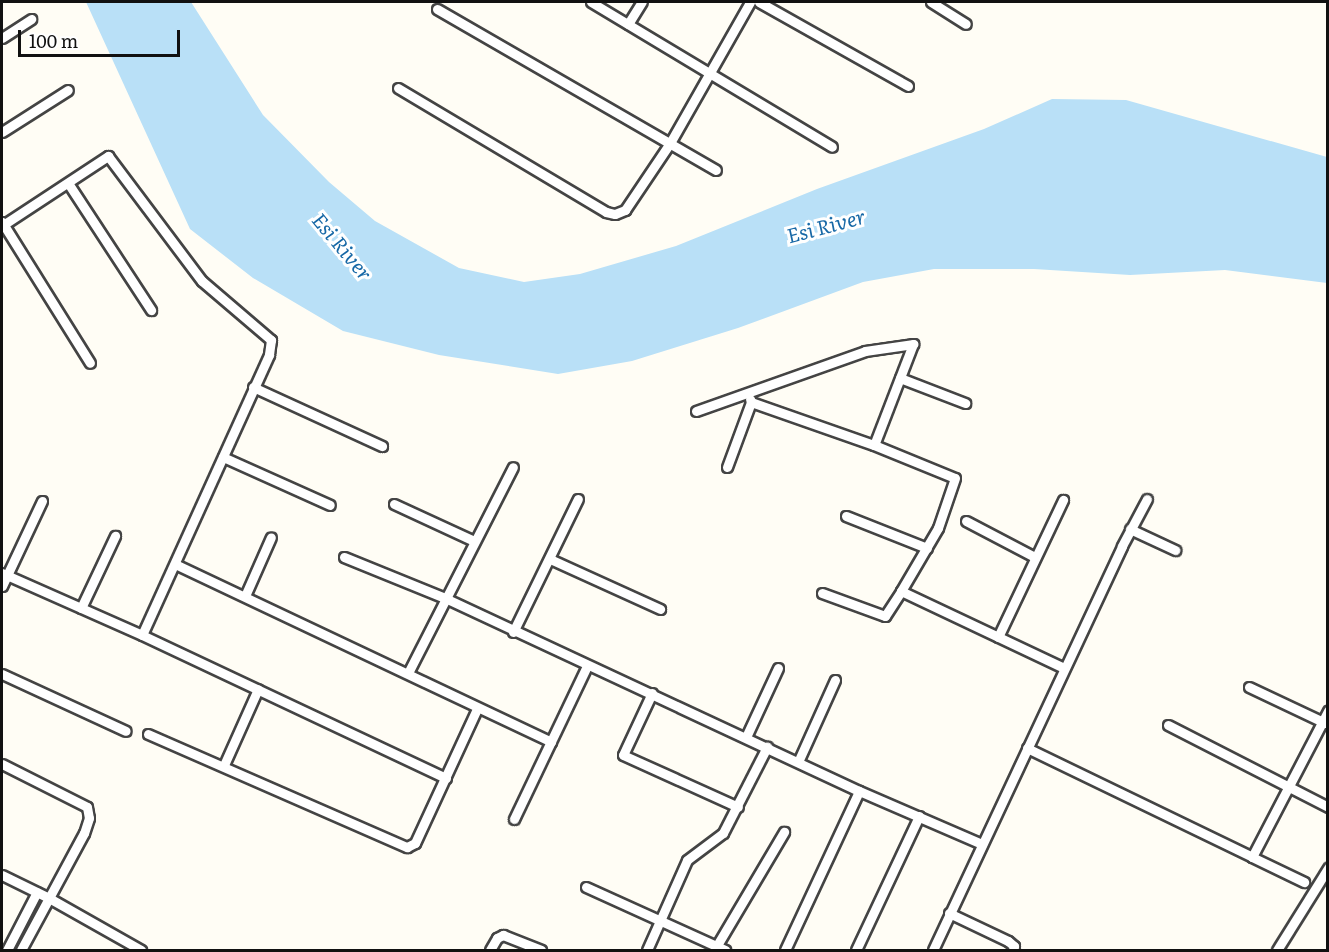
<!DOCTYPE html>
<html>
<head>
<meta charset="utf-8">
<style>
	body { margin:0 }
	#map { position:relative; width:1329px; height:952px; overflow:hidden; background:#fffdf5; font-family:Literata,serif }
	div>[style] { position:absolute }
	.water>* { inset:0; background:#b9e0f7 }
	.roads { filter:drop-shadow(2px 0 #444) drop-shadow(-2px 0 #444) drop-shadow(0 2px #444) drop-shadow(0 -2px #444) }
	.street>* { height:9px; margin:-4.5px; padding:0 4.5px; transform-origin:4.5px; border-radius:4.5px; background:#fff }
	span { translate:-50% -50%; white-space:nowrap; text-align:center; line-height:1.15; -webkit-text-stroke:6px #fff; paint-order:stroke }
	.water-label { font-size:20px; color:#1768a6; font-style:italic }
	.frame { position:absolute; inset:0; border:3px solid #111; pointer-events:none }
	.scale { position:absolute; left:18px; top:30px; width:162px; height:27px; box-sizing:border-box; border:3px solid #111; border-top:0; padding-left:8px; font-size:18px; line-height:21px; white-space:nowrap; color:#111; -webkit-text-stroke:4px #fff; paint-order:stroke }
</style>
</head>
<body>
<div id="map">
	<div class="water">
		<div style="clip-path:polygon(86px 2px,191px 2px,263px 115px,329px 182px,375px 221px,459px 268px,524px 282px,580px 274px,676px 246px,817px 189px,984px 129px,1052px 99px,1126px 100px,1327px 157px,1327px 283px,1225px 270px,1130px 275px,1034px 269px,934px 269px,863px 282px,738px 328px,632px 361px,558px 374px,439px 355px,343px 331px,253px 278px,190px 229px)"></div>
	</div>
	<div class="roads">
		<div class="street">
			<div style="left:591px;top:2px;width:281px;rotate:31deg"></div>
			<div style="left:759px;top:2px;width:171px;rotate:29.4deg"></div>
			<div style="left:931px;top:2px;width:41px;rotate:32.2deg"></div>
			<div style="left:437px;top:9px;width:322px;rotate:30deg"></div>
			<div style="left:628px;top:24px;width:26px;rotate:-58deg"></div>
			<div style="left:2px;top:38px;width:35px;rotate:-33deg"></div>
			<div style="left:398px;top:88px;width:242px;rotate:30.8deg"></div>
			<div style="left:606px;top:212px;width:9px;rotate:13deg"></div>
			<div style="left:615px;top:214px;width:11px;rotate:-22deg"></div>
			<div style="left:625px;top:210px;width:81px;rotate:-56.1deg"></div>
			<div style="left:670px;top:143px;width:162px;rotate:-60.4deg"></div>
			<div style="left:2px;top:132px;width:78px;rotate:-32.5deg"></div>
			<div style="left:68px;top:183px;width:152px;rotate:56.8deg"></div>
			<div style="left:2px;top:222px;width:166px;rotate:58deg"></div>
			<div style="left:3px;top:225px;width:126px;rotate:-33.3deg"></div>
			<div style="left:108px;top:156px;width:156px;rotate:53.1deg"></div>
			<div style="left:202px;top:281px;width:91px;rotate:40.5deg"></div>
			<div style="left:271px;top:340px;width:15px;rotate:98deg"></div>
			<div style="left:269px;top:355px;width:307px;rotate:114.4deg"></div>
			<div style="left:900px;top:378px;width:70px;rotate:21deg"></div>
			<div style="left:253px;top:387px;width:142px;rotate:24.6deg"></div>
			<div style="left:751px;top:402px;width:130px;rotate:19.3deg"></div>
			<div style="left:874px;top:445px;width:87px;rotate:22.2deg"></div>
			<div style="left:955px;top:478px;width:53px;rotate:108.8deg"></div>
			<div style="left:938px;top:528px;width:73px;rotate:120.4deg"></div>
			<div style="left:901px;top:591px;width:180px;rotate:25.3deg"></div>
			<div style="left:696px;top:411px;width:179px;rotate:-19.5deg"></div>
			<div style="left:865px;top:351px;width:49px;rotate:-8.3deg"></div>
			<div style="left:913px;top:344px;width:108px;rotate:111.1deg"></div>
			<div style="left:223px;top:457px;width:117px;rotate:24.2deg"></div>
			<div style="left:727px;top:467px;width:69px;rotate:-69.7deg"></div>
			<div style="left:751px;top:402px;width:3px;rotate:-108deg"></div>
			<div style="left:394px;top:504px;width:88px;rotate:24.8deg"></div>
			<div style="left:846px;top:516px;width:87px;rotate:21.6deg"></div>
			<div style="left:966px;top:521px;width:78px;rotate:27.6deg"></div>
			<div style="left:1130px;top:529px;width:50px;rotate:25deg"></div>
			<div style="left:344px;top:557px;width:109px;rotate:22.1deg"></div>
			<div style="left:445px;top:598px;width:457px;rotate:25deg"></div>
			<div style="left:859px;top:791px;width:134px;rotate:23.3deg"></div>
			<div style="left:550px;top:559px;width:121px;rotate:24.4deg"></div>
			<div style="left:175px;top:564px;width:416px;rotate:25.3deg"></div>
			<div style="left:2px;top:573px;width:153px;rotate:23.9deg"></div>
			<div style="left:142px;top:635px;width:336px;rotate:25.2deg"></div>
			<div style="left:2px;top:586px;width:94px;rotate:-64.8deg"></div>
			<div style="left:822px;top:593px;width:67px;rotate:20.1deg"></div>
			<div style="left:885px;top:616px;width:30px;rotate:-57deg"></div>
			<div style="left:245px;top:596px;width:64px;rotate:-66.2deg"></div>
			<div style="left:81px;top:608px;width:80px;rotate:-64.7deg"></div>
			<div style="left:513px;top:632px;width:148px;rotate:-64deg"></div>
			<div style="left:998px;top:637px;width:152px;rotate:-64.6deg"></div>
			<div style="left:408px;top:673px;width:231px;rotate:-63deg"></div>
			<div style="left:2px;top:674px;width:136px;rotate:24.7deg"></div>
			<div style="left:1249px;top:687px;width:84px;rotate:25.3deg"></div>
			<div style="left:652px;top:693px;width:68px;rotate:115.1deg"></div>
			<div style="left:623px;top:755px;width:126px;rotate:24.3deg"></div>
			<div style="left:1168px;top:725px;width:180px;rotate:27.1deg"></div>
			<div style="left:148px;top:734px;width:283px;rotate:23.6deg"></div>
			<div style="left:407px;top:847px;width:9px;rotate:-27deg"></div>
			<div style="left:415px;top:843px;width:148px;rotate:-65.2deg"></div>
			<div style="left:746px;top:737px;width:76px;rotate:-65.1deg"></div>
			<div style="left:1027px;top:748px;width:250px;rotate:25.8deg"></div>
			<div style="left:1252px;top:857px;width:165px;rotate:-62.5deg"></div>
			<div style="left:798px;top:762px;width:90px;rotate:-65.7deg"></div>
			<div style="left:2px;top:764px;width:95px;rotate:26.8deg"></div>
			<div style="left:87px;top:807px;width:11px;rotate:80deg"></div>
			<div style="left:89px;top:818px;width:16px;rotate:108deg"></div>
			<div style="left:84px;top:833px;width:74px;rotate:118.3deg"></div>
			<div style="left:49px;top:898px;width:106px;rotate:29.5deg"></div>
			<div style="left:224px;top:765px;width:83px;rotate:-65.9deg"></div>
			<div style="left:514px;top:819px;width:170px;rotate:-64.5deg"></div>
			<div style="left:1252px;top:857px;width:58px;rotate:25.7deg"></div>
			<div style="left:2px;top:875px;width:52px;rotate:26.1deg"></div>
			<div style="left:49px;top:898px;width:59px;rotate:118.3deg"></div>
			<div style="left:586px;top:887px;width:153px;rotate:24.4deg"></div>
			<div style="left:949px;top:913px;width:65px;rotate:25.4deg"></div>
			<div style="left:1008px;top:941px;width:8px;rotate:40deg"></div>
			<div style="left:1014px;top:946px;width:4px;rotate:104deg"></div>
			<div style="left:716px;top:947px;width:134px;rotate:-59.4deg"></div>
			<div style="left:7px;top:950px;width:65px;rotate:-62.7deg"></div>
			<div style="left:490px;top:950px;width:14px;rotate:-60deg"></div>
			<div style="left:497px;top:938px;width:7px;rotate:-27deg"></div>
			<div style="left:503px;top:935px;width:41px;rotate:21.5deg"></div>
			<div style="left:647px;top:950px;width:98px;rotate:-66deg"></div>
			<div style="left:687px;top:860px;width:45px;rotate:-36.9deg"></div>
			<div style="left:723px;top:833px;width:97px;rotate:-62.9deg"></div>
			<div style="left:785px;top:950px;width:175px;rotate:-65deg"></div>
			<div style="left:856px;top:950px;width:148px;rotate:-64.8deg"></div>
			<div style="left:933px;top:950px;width:446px;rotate:-64.9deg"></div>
			<div style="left:1122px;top:546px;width:53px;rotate:-62deg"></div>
			<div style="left:1277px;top:950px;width:97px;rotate:-58.1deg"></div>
		</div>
	</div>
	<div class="water-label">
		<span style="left:826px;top:225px;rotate:-15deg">Esi River</span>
		<span style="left:343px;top:246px;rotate:50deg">Esi River</span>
	</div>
	<div class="frame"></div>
	<div class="scale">100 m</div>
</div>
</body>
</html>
